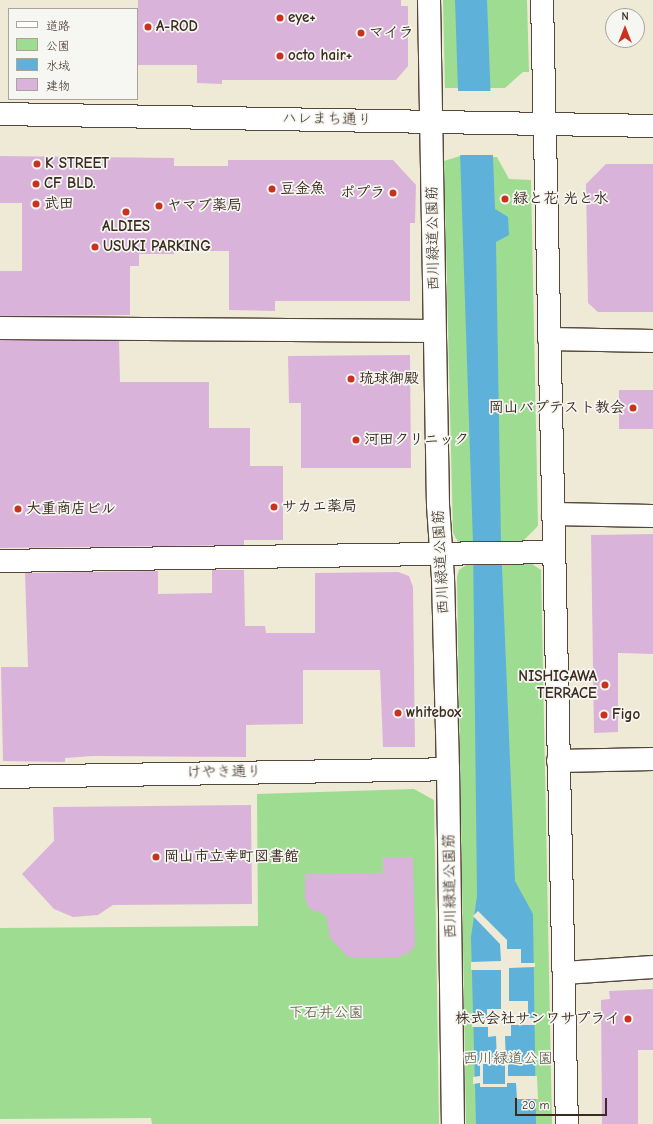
<!DOCTYPE html>
<html>
<head>
<meta charset="utf-8">
<style>
	body { margin:0 }
	#map { position:relative; width:653px; height:1124px; overflow:hidden; background:#efead6; font-family:"Comic Neue","Klee One",sans-serif }
	div>[style] { position:absolute }
	.green>* { inset:0; background:#9ddc91 }
	.water>* { inset:0; background:#5eb1d9 }
	.pier>* { inset:0; background:#efead6; transform-origin:0 0 }
	.building>* { inset:0; background:#dab3da; transform-origin:0 0 }
	.roads { filter:drop-shadow(1px 0 #56473a) drop-shadow(-1px 0 #56473a) drop-shadow(0 1px #56473a) drop-shadow(0 -1px #56473a) }
	.minor>* { height:22px; margin:-11px; padding:0 11px; transform-origin:11px; border-radius:11px; background:#fff }
	.tertiary>* { height:22px; margin:-11px; padding:0 11px; transform-origin:11px; border-radius:11px; background:#fff }
	.dots>* { width:11px; height:11px; translate:-50% -50%; box-sizing:border-box; border:2px solid #f6f6f2; border-radius:50% }
	span { translate:-50% -50%; white-space:nowrap; text-align:center; line-height:1.15; -webkit-text-stroke:3.5px #f6f6f2; paint-order:stroke }
	.poi-label { font-size:15px; color:#3b2a1e; font-weight:700 }
	.left { translate:0 -50%; text-align:left }
	.right { translate:-100% -50%; text-align:right }
	.street-label { font-size:15px; color:#3b2a1e }
	.park-label { font-size:15px; color:#54563b }
	.legend { position:absolute; left:8px; top:8px; width:130px; height:92px; box-sizing:border-box; background:#f6f6f2; border:1px solid #aba49d; margin:0; padding:5px 7px; list-style:none; font-size:12px; color:#3b2a1e }
	.legend li { display:flex; align-items:center; gap:8px; height:20px }
	.legend b { width:20px; border:1px solid #aba49d }
	.north { position:absolute; left:605px; top:8px; width:40px; height:40px; box-sizing:border-box; background:#f6f6f2; border:1px solid #aba49d; border-radius:50%; rotate:0deg; font-size:11px; font-weight:700; line-height:16px; text-align:center; color:#3b2a1e }
	.north::after { content:''; display:block; margin:auto; width:14px; height:18px; background:#c8321e; clip-path:polygon(50% 0,100% 100%,50% 72%,0 100%) }
	.scale { position:absolute; left:515px; top:1098px; width:92px; height:18px; box-sizing:border-box; border:2px solid #3b2a1e; border-top:0; padding-left:5px; font-size:12px; line-height:14px; white-space:nowrap; color:#3b2a1e; -webkit-text-stroke:3px #f6f6f2; paint-order:stroke }
</style>
</head>
<body>
<div id="map">
	<div class="green">
		<div style="clip-path:polygon(443px 0,527px 0,529px 72px,523px 72px,505px 88px,445px 88px)"></div>
		<div style="clip-path:polygon(460px 156px,497px 157px,509px 179px,531px 180px,538px 526px,521px 543px,463px 543px,458px 542px,453px 533px,444px 161px)"></div>
		<div style="clip-path:polygon(529px 562px,541px 570px,552px 1124px,466px 1124px,457px 577px,459px 570px,466px 565px)"></div>
		<div style="clip-path:polygon(414px 789px,434px 800px,439px 1124px,152px 1124px,151px 1118px,0 1119px,0 928px,258px 926px,257px 794px)"></div>
	</div>
	<div class="water">
		<div style="clip-path:polygon(455px 0,487px 0,495px 209px,508px 217px,509px 235px,496px 242px,501px 543px,515px 881px,533px 914px,536px 1124px,476px 1124px,471px 937px,477px 896px,473px 543px)"></div>
	</div>
	<div class="pier">
		<div style="left:456px;top:91px;width:38px;height:64px"></div>
		<div style="clip-path:polygon(evenodd,478px 911px,507px 940px,507px 949px,521px 949px,521px 963px,535px 963px,535px 967px,509px 968px,509px 1001px,528px 1001px,528px 1018px,536px 1018px,536px 1025px,511px 1025px,511px 1036px,505px 1036px,506px 1062px,508px 1063px,508px 1076px,537px 1076px,538px 1099px,517px 1099px,516px 1083px,507px 1083px,507px 1087px,480px 1087px,480px 1083px,473px 1084px,473px 1077px,480px 1076px,480px 1061px,497px 1061px,496px 1036px,488px 1037px,488px 1027px,472px 1027px,472px 1018px,487px 1018px,487px 1009px,501px 1009px,501px 970px,471px 970px,471px 962px,501px 961px,500px 944px,473px 916px,478px 911px,483px 1064px,505px 1064px,505px 1084px,483px 1084px,483px 1064px)"></div>
	</div>
	<div class="building">
		<div style="clip-path:polygon(138px 0,401px 0,401px 6px,408px 6px,408px 66px,396px 80px,222px 80px,222px 84px,197px 83px,197px 65px,138px 65px)"></div>
		<div style="clip-path:polygon(0 156px,174px 158px,174px 166px,228px 166px,228px 160px,393px 160px,416px 185px,415px 223px,410px 223px,410px 301px,275px 301px,275px 311px,229px 310px,229px 251px,174px 251px,174px 254px,139px 254px,139px 266px,130px 266px,130px 315px,0 316px,0 271px,22px 271px,22px 203px,0 203px)"></div>
		<div style="clip-path:polygon(606px 164px,653px 164px,653px 312px,598px 312px,588px 303px,586px 184px)"></div>
		<div style="clip-path:polygon(0 340px,119px 341px,120px 382px,209px 382px,209px 428px,250px 428px,250px 466px,283px 466px,283px 540px,244px 540px,244px 545px,0 548px)"></div>
		<div style="clip-path:polygon(410px 355px,411px 468px,301px 468px,301px 403px,289px 403px,288px 356px)"></div>
		<div style="left:619px;top:390px;width:34px;height:39px"></div>
		<div style="clip-path:polygon(653px 534px,653px 654px,618px 653px,618px 732px,594px 733px,591px 535px)"></div>
		<div style="clip-path:polygon(212px 570px,244px 570px,245px 626px,265px 626px,266px 633px,315px 633px,315px 573px,398px 572px,409px 576px,413px 587px,415px 747px,383px 747px,380px 670px,303px 670px,303px 724px,246px 725px,246px 757px,93px 756px,65px 758px,65px 762px,3px 761px,1px 667px,28px 667px,25px 573px,158px 571px,158px 594px,212px 593px)"></div>
		<div style="clip-path:polygon(251px 805px,252px 904px,113px 905px,98px 915px,73px 917px,54px 909px,22px 874px,54px 841px,53px 807px)"></div>
		<div style="clip-path:polygon(383px 857px,413px 857px,415px 946px,409px 953px,397px 957px,348px 957px,330px 938px,326px 915px,310px 909px,305px 899px,305px 874px,383px 873px)"></div>
		<div style="clip-path:polygon(653px 989px,653px 1050px,638px 1050px,638px 1124px,602px 1124px,601px 1000px,610px 999px,609px 991px)"></div>
	</div>
	<div class="roads">
		<div class="minor">
			<div style="left:429px;top:0;width:505px;rotate:88.98deg"></div>
			<div style="left:438px;top:505px;width:73px;rotate:86.1deg"></div>
			<div style="left:443px;top:578px;width:191px;rotate:88.5deg"></div>
			<div style="left:448px;top:769px;width:355px;rotate:89.2deg"></div>
			<div style="left:542px;top:0;width:1124px;rotate:88.73deg"></div>
			<div style="left:0;top:328px;width:434px;rotate:0.4deg"></div>
			<div style="left:549px;top:339px;width:104px;rotate:1.1deg"></div>
			<div style="left:553px;top:514px;width:100px;rotate:1.1deg"></div>
			<div style="left:0;top:561px;width:554px;rotate:-0.93deg"></div>
			<div style="left:558px;top:761px;width:95px;rotate:-1.2deg"></div>
			<div style="left:0;top:777px;width:448px;rotate:-1deg"></div>
			<div style="left:564px;top:973px;width:89px;rotate:-3.9deg"></div>
		</div>
		<div class="tertiary">
			<div style="left:0;top:114px;width:653px;rotate:1.05deg"></div>
		</div>
	</div>
	<div class="dots">
		<div style="left:280px;top:18px;background:#c8321e"></div>
		<div style="left:148px;top:27px;background:#c8321e"></div>
		<div style="left:361px;top:33px;background:#c8321e"></div>
		<div style="left:280px;top:56px;background:#c8321e"></div>
		<div style="left:37px;top:164px;background:#c8321e"></div>
		<div style="left:36px;top:184px;background:#c8321e"></div>
		<div style="left:272px;top:189px;background:#c8321e"></div>
		<div style="left:393px;top:193px;background:#c8321e"></div>
		<div style="left:505px;top:199px;background:#c8321e"></div>
		<div style="left:36px;top:204px;background:#c8321e"></div>
		<div style="left:159px;top:206px;background:#c8321e"></div>
		<div style="left:126px;top:212px;background:#c8321e"></div>
		<div style="left:95px;top:247px;background:#c8321e"></div>
		<div style="left:351px;top:379px;background:#c8321e"></div>
		<div style="left:633px;top:408px;background:#c8321e"></div>
		<div style="left:356px;top:440px;background:#c8321e"></div>
		<div style="left:274px;top:507px;background:#c8321e"></div>
		<div style="left:18px;top:509px;background:#c8321e"></div>
		<div style="left:605px;top:685px;background:#c8321e"></div>
		<div style="left:398px;top:713px;background:#c8321e"></div>
		<div style="left:604px;top:715px;background:#c8321e"></div>
		<div style="left:156px;top:857px;background:#c8321e"></div>
		<div style="left:628px;top:1019px;background:#c8321e"></div>
	</div>
	<div class="poi-label">
		<span class="left" style="left:288px;top:18px">eye+</span>
		<span class="left" style="left:156px;top:27px">A-ROD</span>
		<span class="left" style="left:369px;top:33px">マイラ</span>
		<span class="left" style="left:288px;top:56px">octo hair+</span>
		<span class="left" style="left:45px;top:164px">K STREET</span>
		<span class="left" style="left:44px;top:184px">CF BLD.</span>
		<span class="left" style="left:280px;top:189px">豆金魚</span>
		<span class="right" style="left:385px;top:193px">ポプラ</span>
		<span class="left" style="left:513px;top:199px">緑と花 光と水</span>
		<span class="left" style="left:44px;top:204px">武田</span>
		<span class="left" style="left:167px;top:206px">ヤマブ薬局</span>
		<span style="left:126px;top:227px">ALDIES</span>
		<span class="left" style="left:103px;top:247px">USUKI PARKING</span>
		<span class="left" style="left:359px;top:379px">琉球御殿</span>
		<span class="right" style="left:625px;top:408px">岡山バプテスト教会</span>
		<span class="left" style="left:364px;top:440px">河田クリニック</span>
		<span class="left" style="left:282px;top:507px">サカエ薬局</span>
		<span class="left" style="left:26px;top:509px">大重商店ビル</span>
		<span class="right" style="left:597px;top:685px">NISHIGAWA<br>TERRACE</span>
		<span class="left" style="left:406px;top:713px">whitebox</span>
		<span class="left" style="left:612px;top:715px">Figo</span>
		<span class="left" style="left:164px;top:857px">岡山市立幸町図書館</span>
		<span class="right" style="left:620px;top:1019px">株式会社サンワサプライ</span>
	</div>
	<div class="street-label">
		<span style="left:327px;top:119px;rotate:1deg">ハレまち通り</span>
		<span style="left:433px;top:238px;rotate:-91deg">西川緑道公園筋</span>
		<span style="left:441px;top:562px;rotate:-93deg">西川緑道公園筋</span>
		<span style="left:224px;top:772px;rotate:-1deg">けやき通り</span>
		<span style="left:450px;top:886px;rotate:-91deg">西川緑道公園筋</span>
	</div>
	<div class="park-label">
		<span style="left:326px;top:1013px">下石井公園</span>
		<span style="left:508px;top:1059px">西川緑道公園</span>
	</div>
	<ul class="legend">
	<li><b style="height:5px;background:#fff"></b>道路</li>
	<li><b style="height:11px;background:#9ddc91"></b>公園</li>
	<li><b style="height:11px;background:#5eb1d9"></b>水域</li>
	<li><b style="height:11px;background:#dab3da"></b>建物</li>
	</ul>
	<div class="north">N</div>
	<div class="scale">20 m</div>
</div>
</body>
</html>
